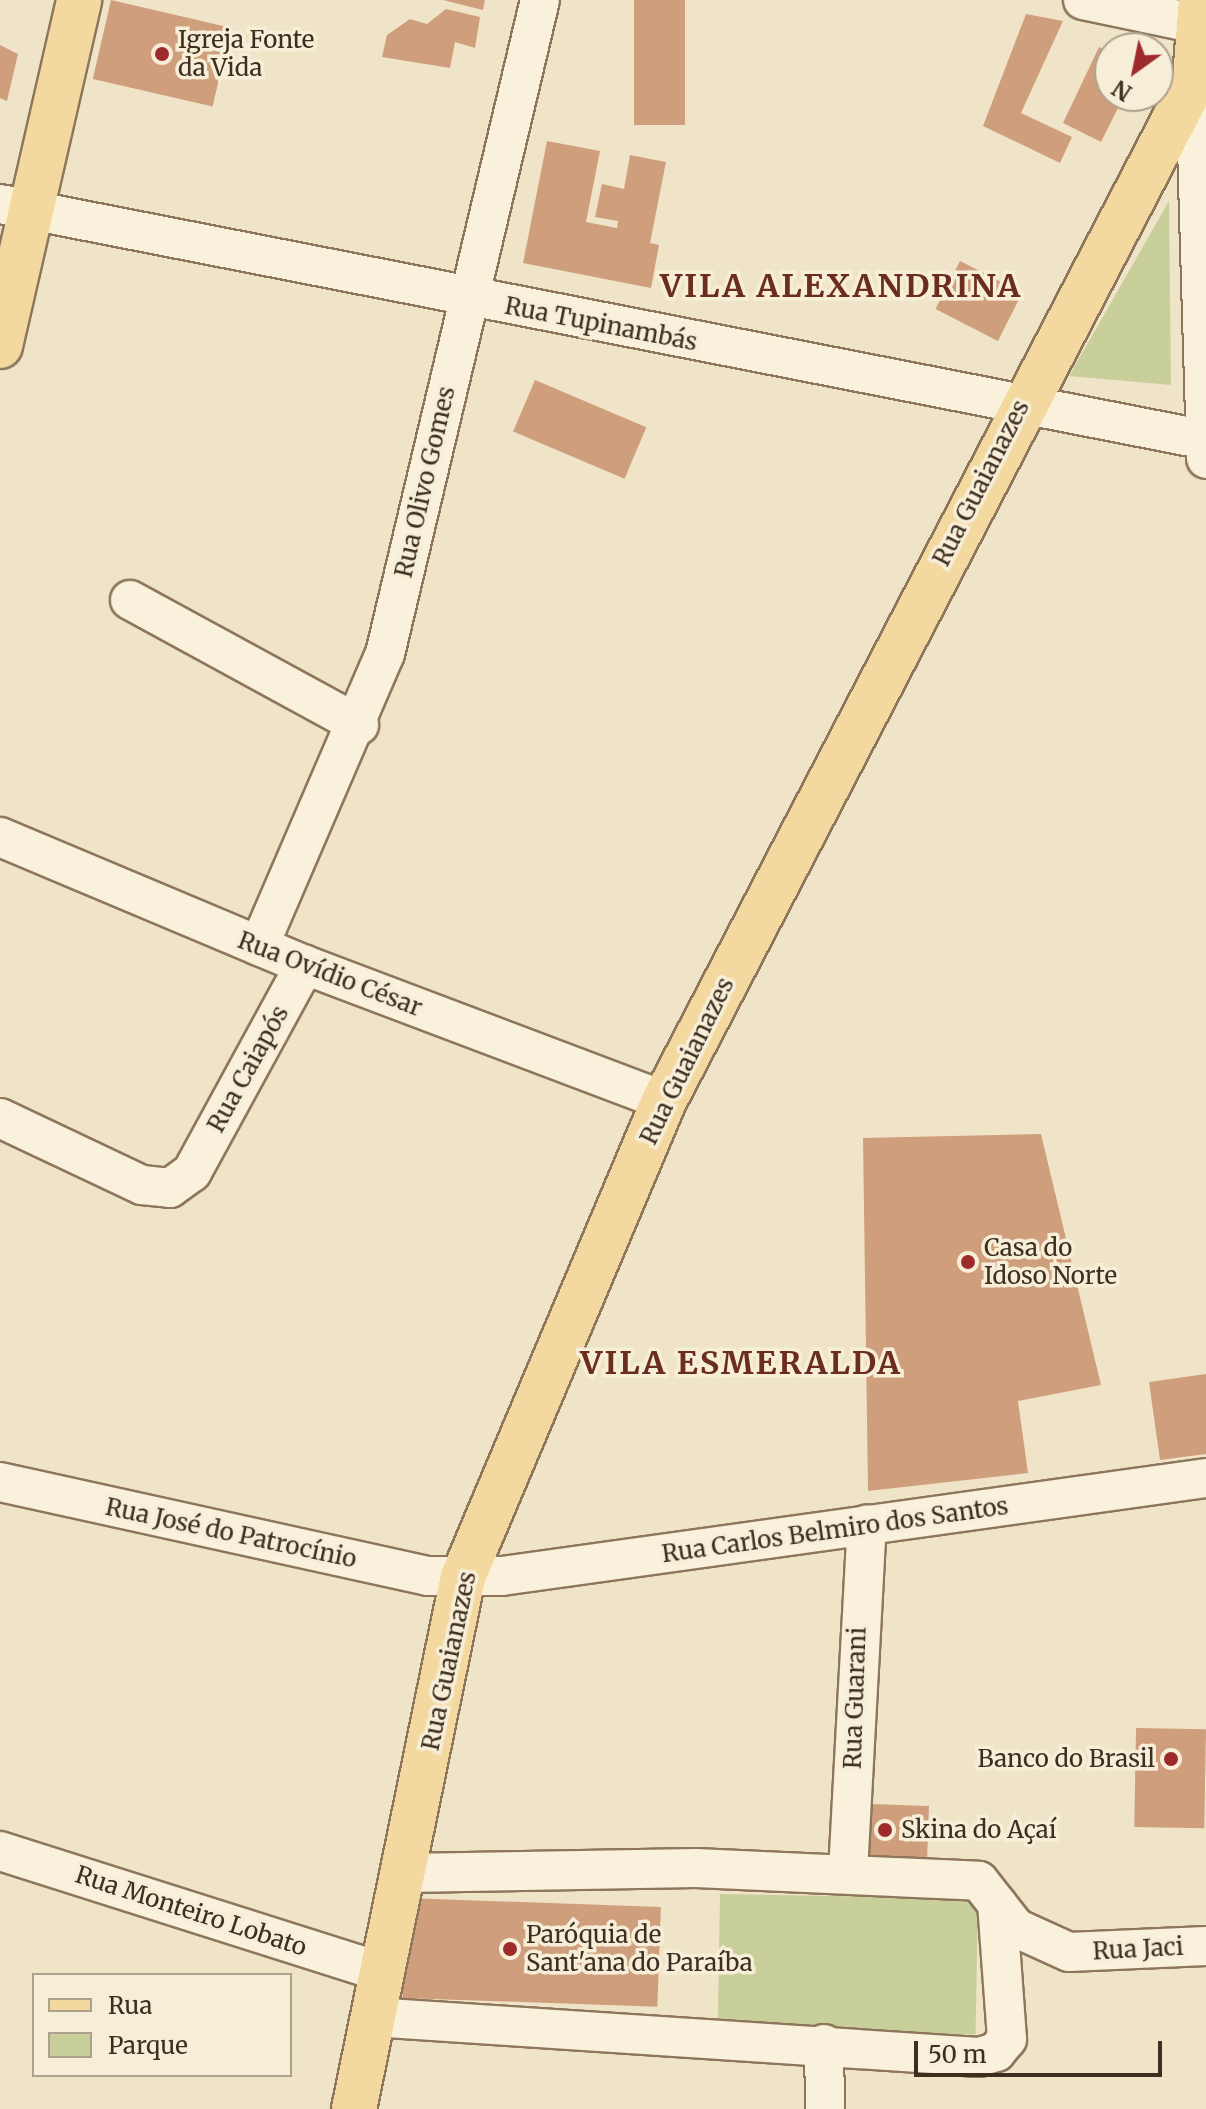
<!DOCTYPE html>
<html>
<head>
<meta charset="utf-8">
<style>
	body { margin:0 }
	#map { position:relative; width:1206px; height:2109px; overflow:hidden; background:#f0e4c8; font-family:Merriweather,serif }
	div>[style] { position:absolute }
	.green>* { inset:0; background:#c9cf9b; transform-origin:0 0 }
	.building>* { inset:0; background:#cf9f7d; transform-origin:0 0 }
	.roads { filter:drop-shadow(2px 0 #8d765c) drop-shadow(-2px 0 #8d765c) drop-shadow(0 2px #8d765c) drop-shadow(0 -2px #8d765c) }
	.minor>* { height:38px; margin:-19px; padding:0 19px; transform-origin:19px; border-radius:19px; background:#faf1dc }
	.major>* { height:44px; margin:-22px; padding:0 22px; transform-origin:22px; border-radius:22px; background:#f3d9a0 }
	.dots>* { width:22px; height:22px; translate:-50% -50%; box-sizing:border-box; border:4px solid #f7eed8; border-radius:50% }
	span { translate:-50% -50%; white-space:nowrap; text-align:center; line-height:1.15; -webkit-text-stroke:7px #f7eed8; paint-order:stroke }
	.poi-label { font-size:24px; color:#3d2e20 }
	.left { translate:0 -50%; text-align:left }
	.right { translate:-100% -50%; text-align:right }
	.street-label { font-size:24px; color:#3d2e20 }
	.district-label { font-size:32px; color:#6b2e1e; font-weight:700; letter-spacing:2px }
	.legend { position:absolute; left:32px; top:1973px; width:260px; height:104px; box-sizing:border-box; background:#f7eed8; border:2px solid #ada18e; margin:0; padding:10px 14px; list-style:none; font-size:24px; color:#3d2e20 }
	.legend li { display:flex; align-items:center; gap:16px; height:40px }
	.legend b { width:40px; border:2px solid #ada18e }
	.north { position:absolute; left:1094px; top:32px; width:80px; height:80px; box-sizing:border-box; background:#f7eed8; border:2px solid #ada18e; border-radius:50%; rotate:213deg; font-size:22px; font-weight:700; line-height:32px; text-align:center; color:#3d2e20 }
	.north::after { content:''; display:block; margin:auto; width:28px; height:36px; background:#9e2a2b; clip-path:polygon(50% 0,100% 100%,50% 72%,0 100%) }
	.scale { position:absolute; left:914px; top:2041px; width:248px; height:36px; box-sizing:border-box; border:4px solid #3d2e20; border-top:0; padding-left:10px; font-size:24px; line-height:28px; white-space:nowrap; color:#3d2e20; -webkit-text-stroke:6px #f7eed8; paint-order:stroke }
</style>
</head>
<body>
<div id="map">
	<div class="green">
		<div style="clip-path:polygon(1169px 201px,1171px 385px,1069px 376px)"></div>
		<div style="left:720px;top:1894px;width:258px;height:136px;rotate:1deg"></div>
	</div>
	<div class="building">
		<div style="left:111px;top:0;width:123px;height:81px;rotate:13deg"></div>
		<div style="clip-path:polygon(443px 0,485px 0,483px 10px)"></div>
		<div style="left:634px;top:0;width:51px;height:125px"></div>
		<div style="clip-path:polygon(446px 9px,480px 17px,475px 48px,455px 42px,450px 68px,382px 57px,387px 35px,410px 19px,427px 24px)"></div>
		<div style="clip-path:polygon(1026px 14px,1063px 21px,1021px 113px,1072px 137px,1060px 163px,983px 126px)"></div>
		<div style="clip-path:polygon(0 45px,18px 54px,7px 101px,0 98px)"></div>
		<div style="clip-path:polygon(1099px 47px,1110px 52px,1110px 96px,1124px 96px,1101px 142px,1063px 123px)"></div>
		<div style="clip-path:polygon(547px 141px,600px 151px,586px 222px,617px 228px,618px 221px,595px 217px,602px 184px,624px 189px,630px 155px,666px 162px,650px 243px,659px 245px,651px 288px,523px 263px)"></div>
		<div style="left:960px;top:261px;width:70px;height:54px;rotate:27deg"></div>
		<div style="left:535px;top:380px;width:121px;height:56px;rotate:23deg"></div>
		<div style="clip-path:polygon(1041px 1134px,1101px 1385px,1018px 1401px,1028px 1473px,868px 1491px,863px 1138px)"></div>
		<div style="clip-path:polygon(1206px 1374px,1206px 1454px,1160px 1460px,1149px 1382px)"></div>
		<div style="left:1136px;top:1728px;width:70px;height:99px;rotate:1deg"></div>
		<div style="left:871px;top:1804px;width:58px;height:52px;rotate:2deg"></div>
		<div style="left:406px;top:1898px;width:255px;height:100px;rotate:2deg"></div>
	</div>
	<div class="roads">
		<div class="minor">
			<div style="left:1083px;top:0;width:117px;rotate:11.8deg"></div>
			<div style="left:1195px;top:79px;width:380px;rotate:88.3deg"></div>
			<div style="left:0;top:204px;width:1229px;rotate:11.07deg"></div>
			<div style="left:130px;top:600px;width:261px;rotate:28.6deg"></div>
			<div style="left:0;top:837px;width:331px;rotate:22.8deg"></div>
			<div style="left:305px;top:965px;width:384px;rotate:20.7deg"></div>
			<div style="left:259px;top:946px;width:318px;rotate:-66.7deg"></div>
			<div style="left:385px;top:654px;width:672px;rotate:-76.67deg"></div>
			<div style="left:0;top:1118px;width:157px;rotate:25.3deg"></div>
			<div style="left:142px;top:1185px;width:28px;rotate:6deg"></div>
			<div style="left:170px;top:1188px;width:27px;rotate:-36deg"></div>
			<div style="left:192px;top:1172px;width:236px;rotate:-61.4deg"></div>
			<div style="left:0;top:1482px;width:438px;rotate:12.4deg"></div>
			<div style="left:428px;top:1576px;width:74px"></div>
			<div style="left:502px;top:1576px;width:711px;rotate:-7.92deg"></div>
			<div style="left:0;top:1851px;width:400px;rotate:17.6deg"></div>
			<div style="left:848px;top:1872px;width:348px;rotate:-86.9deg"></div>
			<div style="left:407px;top:1873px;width:289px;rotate:-1deg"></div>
			<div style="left:696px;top:1868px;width:283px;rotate:2.6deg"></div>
			<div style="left:979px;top:1881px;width:60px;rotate:51.8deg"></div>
			<div style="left:1016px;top:1928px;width:58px;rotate:24.4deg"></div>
			<div style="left:1069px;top:1952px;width:137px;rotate:-2.5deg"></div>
			<div style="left:372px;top:2017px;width:608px;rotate:3.77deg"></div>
			<div style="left:979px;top:2057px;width:18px;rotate:-16deg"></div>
			<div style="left:996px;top:2052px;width:17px;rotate:-50deg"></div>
			<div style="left:1007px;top:2039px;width:135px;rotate:-94.2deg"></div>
			<div style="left:824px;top:2044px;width:65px;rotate:89.1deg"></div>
		</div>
		<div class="major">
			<div style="left:0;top:346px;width:355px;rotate:-77.1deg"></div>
			<div style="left:354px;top:2109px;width:543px;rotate:-78.42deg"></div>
			<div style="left:463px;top:1577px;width:517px;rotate:-67.11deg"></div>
			<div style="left:664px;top:1101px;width:1152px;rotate:-62.54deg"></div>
			<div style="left:1195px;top:79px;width:79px;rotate:-85.7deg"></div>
		</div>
	</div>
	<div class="dots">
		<div style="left:162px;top:54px;background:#9e2a2b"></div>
		<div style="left:968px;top:1262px;background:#9e2a2b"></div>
		<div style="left:1171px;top:1759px;background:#9e2a2b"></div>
		<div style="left:885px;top:1830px;background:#9e2a2b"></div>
		<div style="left:510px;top:1949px;background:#9e2a2b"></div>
	</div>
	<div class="poi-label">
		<span class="left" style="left:178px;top:54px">Igreja Fonte<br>da Vida</span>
		<span class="left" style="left:984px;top:1262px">Casa do<br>Idoso Norte</span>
		<span class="right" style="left:1155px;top:1759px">Banco do Brasil</span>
		<span class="left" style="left:901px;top:1830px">Skina do Açaí</span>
		<span class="left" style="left:526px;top:1949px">Paróquia de<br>Sant'ana do Paraíba</span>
	</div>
	<div class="street-label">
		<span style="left:601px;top:324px;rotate:11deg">Rua Tupinambás</span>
		<span style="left:425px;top:482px;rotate:-77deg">Rua Olivo Gomes</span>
		<span style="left:981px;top:483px;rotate:-63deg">Rua Guaianazes</span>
		<span style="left:330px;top:974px;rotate:21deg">Rua Ovídio César</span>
		<span style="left:687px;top:1061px;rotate:-64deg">Rua Guaianazes</span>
		<span style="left:248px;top:1069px;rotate:-61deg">Rua Caiapós</span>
		<span style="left:835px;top:1530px;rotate:-8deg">Rua Carlos Belmiro dos Santos</span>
		<span style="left:231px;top:1533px;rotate:12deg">Rua José do Patrocínio</span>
		<span style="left:449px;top:1661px;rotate:-78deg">Rua Guaianazes</span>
		<span style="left:855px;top:1698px;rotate:-88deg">Rua Guarani</span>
		<span style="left:191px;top:1911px;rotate:18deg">Rua Monteiro Lobato</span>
		<span style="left:1138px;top:1949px;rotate:-3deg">Rua Jaci</span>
	</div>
	<div class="district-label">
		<span style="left:841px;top:286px">VILA ALEXANDRINA</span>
		<span style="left:741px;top:1363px">VILA ESMERALDA</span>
	</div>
	<ul class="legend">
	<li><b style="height:10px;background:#f3d9a0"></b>Rua</li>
	<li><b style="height:22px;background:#c9cf9b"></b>Parque</li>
	</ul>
	<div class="north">N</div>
	<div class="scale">50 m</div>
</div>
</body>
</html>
